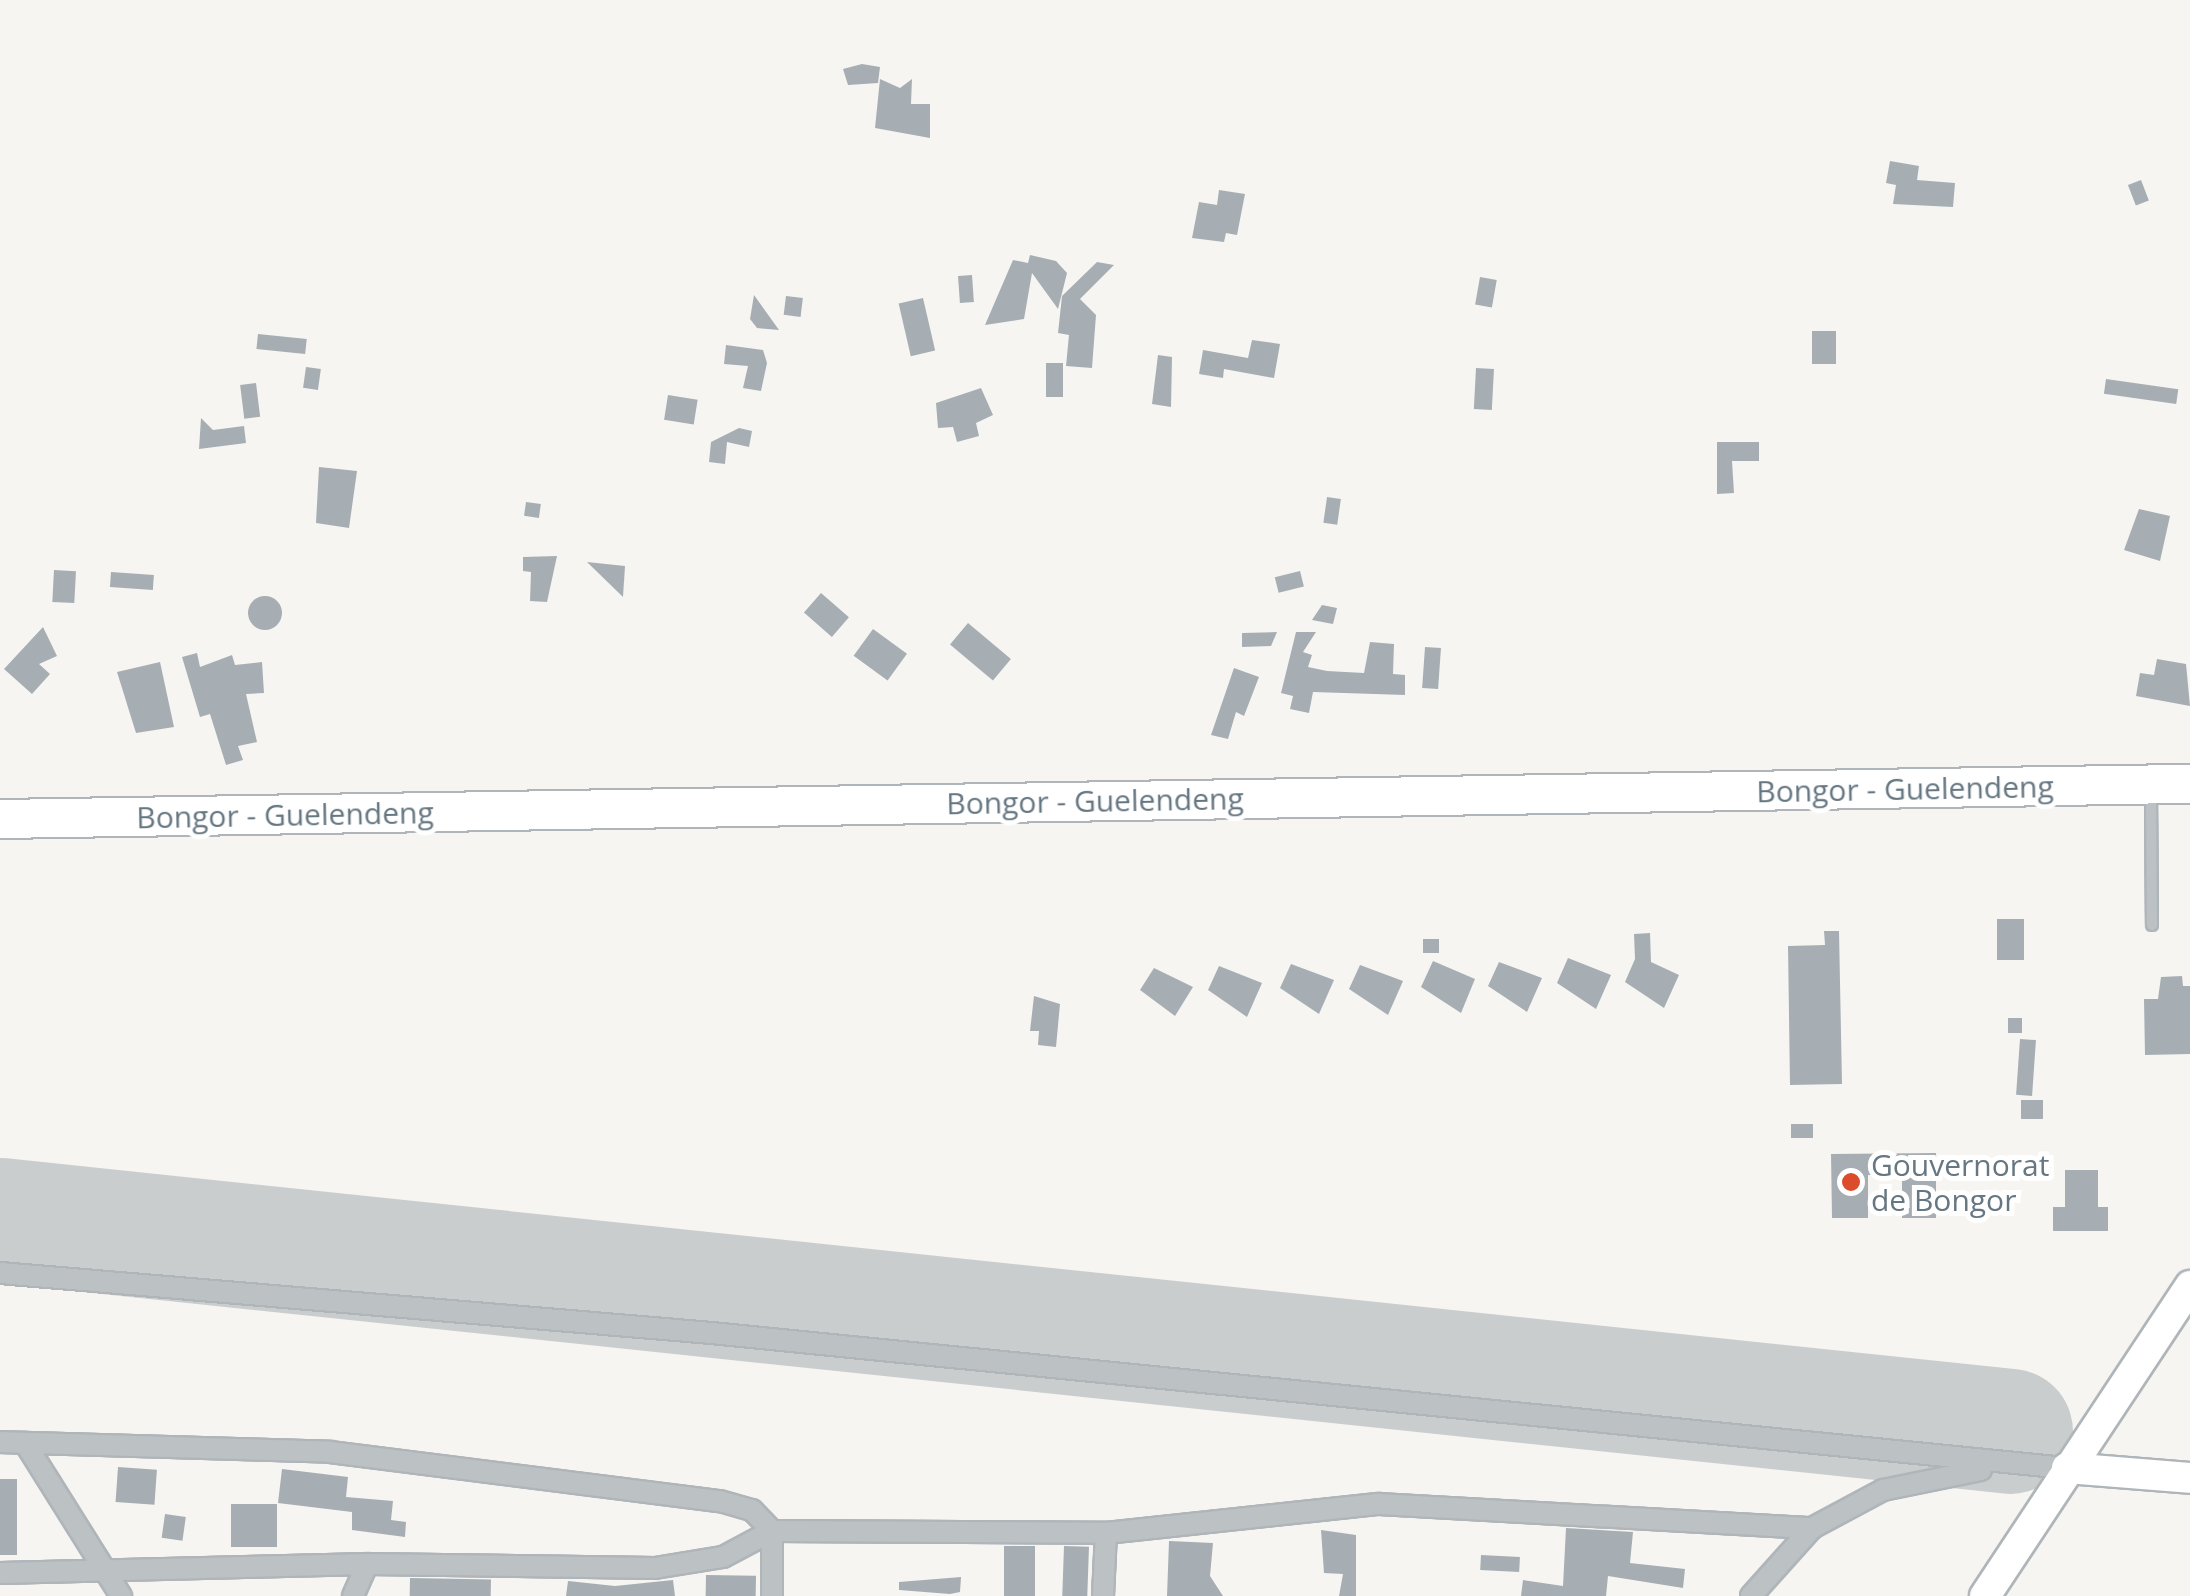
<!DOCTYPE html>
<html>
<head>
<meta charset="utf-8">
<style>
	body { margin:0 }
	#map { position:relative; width:2190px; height:1596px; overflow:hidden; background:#f6f5f2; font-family:"Open Sans",sans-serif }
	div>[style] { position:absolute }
	.runway>* { height:125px; margin:-62.5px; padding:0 62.5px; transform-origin:62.5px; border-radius:62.5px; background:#cacdce }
	.building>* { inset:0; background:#a6aeb3; transform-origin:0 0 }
	.round { border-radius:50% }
	.roads { filter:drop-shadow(2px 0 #afb5b9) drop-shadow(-2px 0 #afb5b9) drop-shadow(0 2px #afb5b9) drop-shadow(0 -2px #afb5b9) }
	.lane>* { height:10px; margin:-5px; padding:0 5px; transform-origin:5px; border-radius:5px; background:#bcc1c4 }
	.street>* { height:20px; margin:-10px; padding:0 10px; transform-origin:10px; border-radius:10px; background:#bcc1c4 }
	.secondary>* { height:30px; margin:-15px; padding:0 15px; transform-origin:15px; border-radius:15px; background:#fff }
	.highway>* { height:38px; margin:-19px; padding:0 19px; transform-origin:19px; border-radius:19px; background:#fff }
	.dots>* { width:28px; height:28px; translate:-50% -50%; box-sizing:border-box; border:5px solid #fff; border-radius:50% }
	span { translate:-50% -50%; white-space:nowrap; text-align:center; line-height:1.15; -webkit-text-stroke:10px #fff; paint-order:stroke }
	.street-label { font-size:30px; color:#667782 }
	.poi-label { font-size:30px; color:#667782 }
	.left { translate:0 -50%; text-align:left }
</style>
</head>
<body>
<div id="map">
	<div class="runway">
		<div style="left:0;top:1220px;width:2021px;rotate:5.99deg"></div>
	</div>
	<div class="building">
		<div style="clip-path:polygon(862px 64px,880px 67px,878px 83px,848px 85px,843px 69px)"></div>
		<div style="clip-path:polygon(880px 79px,900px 88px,912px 79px,911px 104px,930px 104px,930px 138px,875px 128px)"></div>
		<div style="clip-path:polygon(1890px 161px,1919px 166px,1917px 180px,1955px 183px,1953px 207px,1893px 204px,1896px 185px,1886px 183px)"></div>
		<div style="left:2141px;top:180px;width:22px;height:14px;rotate:69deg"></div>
		<div style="clip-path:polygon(1219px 190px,1245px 194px,1237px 235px,1226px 233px,1224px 242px,1192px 238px,1199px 202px,1217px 205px)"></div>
		<div style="clip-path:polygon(1030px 255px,1056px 261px,1067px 273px,1058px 309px,1032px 273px,1024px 319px,985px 325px,1013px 260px,1028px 263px)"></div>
		<div style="clip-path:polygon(1097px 262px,1114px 265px,1080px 299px,1096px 315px,1092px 368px,1066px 366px,1069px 335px,1058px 333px,1062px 296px)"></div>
		<div style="left:972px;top:275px;width:27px;height:14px;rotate:86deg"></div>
		<div style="left:1480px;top:277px;width:17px;height:28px;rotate:10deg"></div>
		<div style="clip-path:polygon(754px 295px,779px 330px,757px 328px,750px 319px)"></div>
		<div style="left:786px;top:296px;width:17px;height:19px;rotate:7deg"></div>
		<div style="left:923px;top:298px;width:54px;height:25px;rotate:77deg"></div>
		<div style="left:1812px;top:331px;width:24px;height:33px"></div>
		<div style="left:258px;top:334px;width:49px;height:15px;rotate:6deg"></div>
		<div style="clip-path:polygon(1252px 340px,1280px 344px,1274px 378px,1224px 369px,1223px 378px,1199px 374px,1203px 350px,1248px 358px)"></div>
		<div style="clip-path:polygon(726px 345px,763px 350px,767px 363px,761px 391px,743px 388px,748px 366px,724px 364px)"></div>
		<div style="clip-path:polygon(1158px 355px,1172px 357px,1171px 407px,1152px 404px)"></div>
		<div style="left:1046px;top:363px;width:17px;height:34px"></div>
		<div style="left:306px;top:367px;width:15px;height:21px;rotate:8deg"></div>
		<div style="left:1476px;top:368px;width:18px;height:41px;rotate:3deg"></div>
		<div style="left:2106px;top:379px;width:73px;height:15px;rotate:8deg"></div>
		<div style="left:256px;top:383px;width:34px;height:16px;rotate:83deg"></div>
		<div style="clip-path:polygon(981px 388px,993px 415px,976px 423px,979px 436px,957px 442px,953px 427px,938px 428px,936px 403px)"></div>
		<div style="left:668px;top:395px;width:30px;height:25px;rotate:9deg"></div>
		<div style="clip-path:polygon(201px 418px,213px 430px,244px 426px,246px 443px,199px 449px)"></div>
		<div style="clip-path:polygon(739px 428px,752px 431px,749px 447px,727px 442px,725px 464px,709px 462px,711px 442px)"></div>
		<div style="clip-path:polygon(1717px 442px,1759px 442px,1759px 461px,1732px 461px,1734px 493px,1717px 494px)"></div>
		<div style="clip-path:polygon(319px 467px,357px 471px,349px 528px,316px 523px)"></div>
		<div style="left:1327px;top:497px;width:14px;height:26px;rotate:8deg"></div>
		<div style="left:526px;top:502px;width:15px;height:14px;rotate:8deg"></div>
		<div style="clip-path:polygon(2139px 509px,2170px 516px,2160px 561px,2124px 550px)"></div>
		<div style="clip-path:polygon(557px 556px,547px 602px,530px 601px,531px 572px,523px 571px,523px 557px)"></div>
		<div style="clip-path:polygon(587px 562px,625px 566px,623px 597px)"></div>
		<div style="left:54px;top:570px;width:22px;height:32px;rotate:3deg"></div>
		<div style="left:1300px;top:571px;width:16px;height:26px;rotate:76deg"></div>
		<div style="left:111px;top:572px;width:43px;height:15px;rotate:4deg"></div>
		<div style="left:821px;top:593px;width:37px;height:26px;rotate:41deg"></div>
		<div class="round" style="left:248px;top:596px;width:34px;height:34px"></div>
		<div style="clip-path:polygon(1322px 605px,1337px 608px,1333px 624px,1312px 620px)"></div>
		<div style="left:968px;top:623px;width:56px;height:28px;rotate:40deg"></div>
		<div style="clip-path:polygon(43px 627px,57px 656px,39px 664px,50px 674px,32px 694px,4px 669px)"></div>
		<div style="left:873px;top:629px;width:42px;height:33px;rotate:36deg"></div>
		<div style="clip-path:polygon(1277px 632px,1271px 646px,1242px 647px,1242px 633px)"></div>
		<div style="clip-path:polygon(1296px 632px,1316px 632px,1303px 652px,1312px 655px,1308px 667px,1327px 671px,1364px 673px,1370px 642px,1394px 644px,1393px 674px,1405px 675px,1405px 695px,1313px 692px,1309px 713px,1290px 709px,1293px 696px,1281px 693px)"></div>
		<div style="left:1425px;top:647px;width:16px;height:41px;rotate:4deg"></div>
		<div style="clip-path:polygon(197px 653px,200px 667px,232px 655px,235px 665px,262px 662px,264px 693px,246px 694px,257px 742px,238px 746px,243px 760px,226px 765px,210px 714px,200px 717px,182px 657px)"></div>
		<div style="clip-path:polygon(2157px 659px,2186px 664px,2190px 706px,2136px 696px,2140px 673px,2154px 675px)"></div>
		<div style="clip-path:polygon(160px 662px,174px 727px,136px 733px,117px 672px)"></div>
		<div style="clip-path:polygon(1234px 668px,1259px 677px,1244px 716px,1236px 712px,1228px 739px,1211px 735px)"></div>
		<div style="left:1997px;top:919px;width:27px;height:41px"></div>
		<div style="clip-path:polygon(1824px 931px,1839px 931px,1842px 1084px,1790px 1085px,1788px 946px,1825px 945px)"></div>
		<div style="clip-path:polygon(1650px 933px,1651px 962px,1679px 975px,1664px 1008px,1625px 982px,1635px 959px,1634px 934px)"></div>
		<div style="left:1423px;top:939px;width:16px;height:14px"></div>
		<div style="clip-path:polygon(1568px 958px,1611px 975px,1596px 1009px,1557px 983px)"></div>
		<div style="clip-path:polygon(1433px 961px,1475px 979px,1461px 1013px,1421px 987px)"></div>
		<div style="clip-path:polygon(1499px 962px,1542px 978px,1527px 1012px,1488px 986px)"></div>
		<div style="clip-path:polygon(1291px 964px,1334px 980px,1319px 1014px,1280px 988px)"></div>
		<div style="clip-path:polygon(1360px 965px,1403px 981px,1388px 1015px,1349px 989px)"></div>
		<div style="clip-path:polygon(1219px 966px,1262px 983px,1247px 1017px,1208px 990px)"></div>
		<div style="clip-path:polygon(1154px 968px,1193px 987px,1175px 1016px,1140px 990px)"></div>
		<div style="clip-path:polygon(2182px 976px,2183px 986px,2190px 986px,2190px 1054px,2145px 1055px,2144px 999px,2158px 999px,2161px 977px)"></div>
		<div style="clip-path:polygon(1034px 996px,1060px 1004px,1056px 1047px,1038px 1045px,1039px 1031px,1030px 1031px)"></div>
		<div style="left:2008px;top:1018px;width:14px;height:15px"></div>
		<div style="left:2020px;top:1039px;width:16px;height:56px;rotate:4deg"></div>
		<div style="left:2021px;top:1100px;width:22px;height:19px"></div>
		<div style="left:1791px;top:1124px;width:22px;height:14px"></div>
		<div style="clip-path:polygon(1936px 1153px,1936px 1218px,1902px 1218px,1902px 1174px,1868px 1175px,1868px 1218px,1832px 1218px,1831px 1154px)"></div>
		<div style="clip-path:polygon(2065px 1170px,2098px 1170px,2098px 1207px,2108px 1207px,2108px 1231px,2053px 1231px,2053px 1207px,2065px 1207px)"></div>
		<div style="left:118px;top:1467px;width:39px;height:35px;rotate:4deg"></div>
		<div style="clip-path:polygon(282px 1469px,348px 1477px,346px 1497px,393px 1501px,391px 1520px,406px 1522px,405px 1537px,352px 1530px,352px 1512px,278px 1503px)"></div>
		<div style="left:0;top:1479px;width:17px;height:76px"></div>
		<div style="left:231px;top:1504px;width:46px;height:43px"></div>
		<div style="left:165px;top:1514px;width:21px;height:24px;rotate:8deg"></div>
		<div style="clip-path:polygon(1566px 1528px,1633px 1532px,1630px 1563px,1685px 1569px,1683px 1588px,1608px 1576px,1606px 1596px,1521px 1596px,1523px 1580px,1563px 1586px)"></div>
		<div style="clip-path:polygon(1321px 1530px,1356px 1535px,1356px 1596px,1339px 1596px,1343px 1574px,1324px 1573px)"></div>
		<div style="clip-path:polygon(1169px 1541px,1213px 1543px,1210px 1576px,1223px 1596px,1167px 1596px)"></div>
		<div style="left:1004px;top:1546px;width:31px;height:50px"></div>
		<div style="left:1064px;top:1546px;width:25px;height:50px;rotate:2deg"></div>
		<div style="left:1481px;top:1555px;width:39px;height:15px;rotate:3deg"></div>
		<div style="left:706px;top:1575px;width:50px;height:21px;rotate:1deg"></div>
		<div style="clip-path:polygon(961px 1577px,960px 1592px,950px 1594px,899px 1590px,899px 1582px)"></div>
		<div style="left:410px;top:1578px;width:81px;height:18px;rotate:1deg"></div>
		<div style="clip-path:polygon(673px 1580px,675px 1596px,566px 1596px,568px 1581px,615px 1586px)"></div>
	</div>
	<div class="roads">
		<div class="lane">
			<div style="left:2151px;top:791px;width:134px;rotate:89.6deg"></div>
		</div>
		<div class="street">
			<div style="left:0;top:1273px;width:714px;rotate:4.82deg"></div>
			<div style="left:711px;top:1333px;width:1363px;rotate:5.69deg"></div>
			<div style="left:0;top:1442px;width:330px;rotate:1.7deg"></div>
			<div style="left:330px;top:1452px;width:393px;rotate:7.2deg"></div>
			<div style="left:720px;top:1501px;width:33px;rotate:16deg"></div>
			<div style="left:752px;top:1510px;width:29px;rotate:46deg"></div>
			<div style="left:772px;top:1531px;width:65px;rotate:90deg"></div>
			<div style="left:25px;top:1443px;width:181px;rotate:57.9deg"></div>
			<div style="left:0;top:1573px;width:367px;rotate:-1.4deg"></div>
			<div style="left:367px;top:1564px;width:288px;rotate:0.8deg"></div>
			<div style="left:655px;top:1568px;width:69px;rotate:-9.2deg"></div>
			<div style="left:723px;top:1557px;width:55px;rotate:-28deg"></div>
			<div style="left:772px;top:1531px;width:334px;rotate:0.3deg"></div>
			<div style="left:1106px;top:1533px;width:275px;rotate:-6.1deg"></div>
			<div style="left:1379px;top:1504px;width:434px;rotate:3.2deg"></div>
			<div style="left:353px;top:1596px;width:35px;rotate:-66deg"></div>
			<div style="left:1103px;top:1596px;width:63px;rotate:-87.3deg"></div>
			<div style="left:1751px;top:1596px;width:91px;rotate:-48.1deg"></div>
			<div style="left:1812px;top:1528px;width:81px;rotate:-28.2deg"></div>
			<div style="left:1883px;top:1490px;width:100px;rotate:-11.5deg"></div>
		</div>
		<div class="secondary">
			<div style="left:2067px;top:1468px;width:123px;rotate:4.6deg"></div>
			<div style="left:1985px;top:1596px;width:372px;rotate:-56.5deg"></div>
		</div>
		<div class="highway">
			<div style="left:0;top:819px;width:2190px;rotate:-0.92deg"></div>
		</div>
	</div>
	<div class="dots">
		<div style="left:1851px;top:1182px;background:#dc4b2c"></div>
	</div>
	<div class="street-label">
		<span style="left:1905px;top:789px;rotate:-1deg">Bongor - Guelendeng</span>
		<span style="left:1095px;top:801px;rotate:-1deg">Bongor - Guelendeng</span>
		<span style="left:285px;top:815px;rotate:-1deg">Bongor - Guelendeng</span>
	</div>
	<div class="poi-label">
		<span class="left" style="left:1871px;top:1182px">Gouvernorat<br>de Bongor</span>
	</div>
</div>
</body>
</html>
